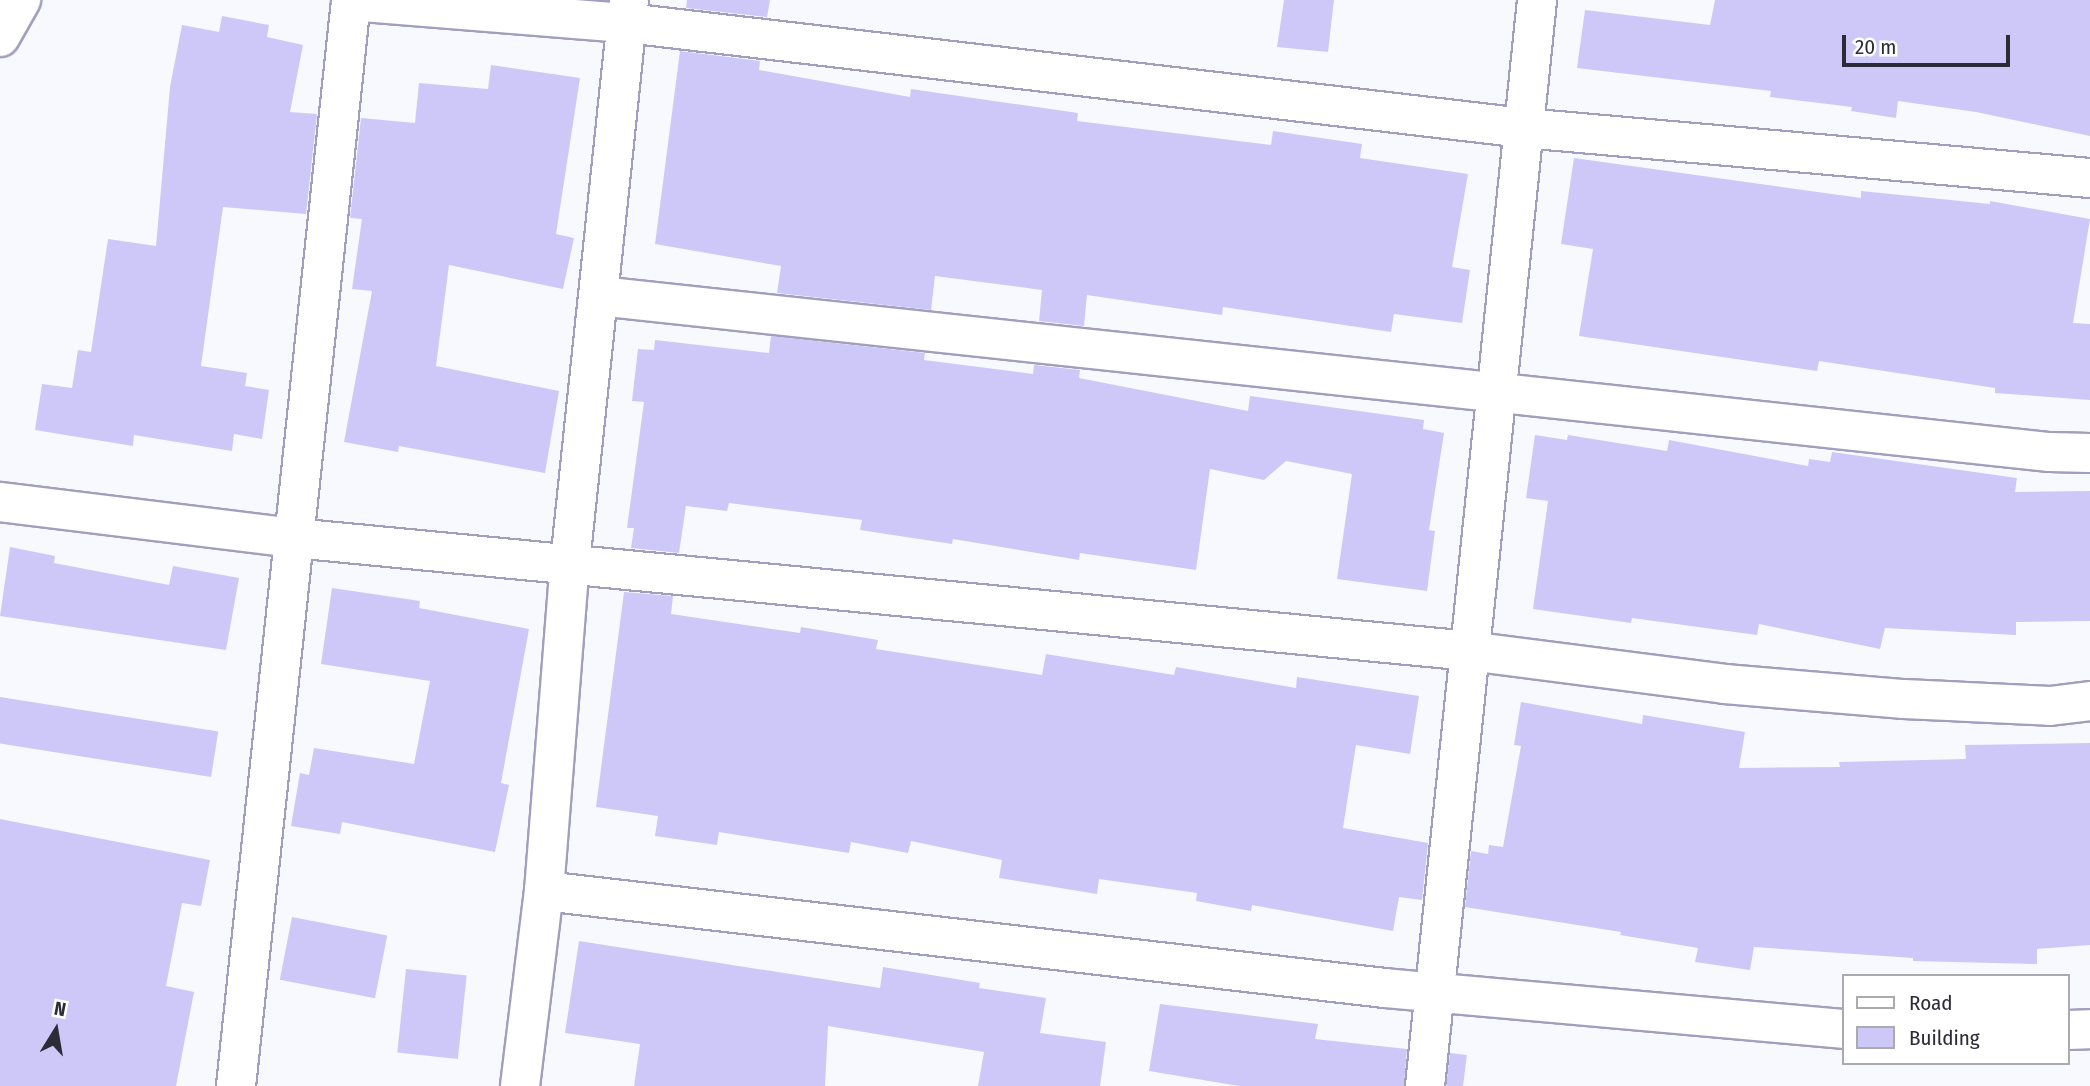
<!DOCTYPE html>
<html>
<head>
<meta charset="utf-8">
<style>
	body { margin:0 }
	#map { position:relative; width:2090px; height:1086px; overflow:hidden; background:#f8f8ff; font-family:"Fira Sans Condensed",sans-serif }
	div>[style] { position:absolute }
	.building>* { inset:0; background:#cec8f8; transform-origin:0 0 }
	.roads { filter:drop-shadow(2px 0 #a29ebe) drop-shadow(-2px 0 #a29ebe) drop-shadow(0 2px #a29ebe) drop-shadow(0 -2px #a29ebe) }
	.street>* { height:38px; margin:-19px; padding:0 19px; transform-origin:19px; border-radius:19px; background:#fff }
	span { translate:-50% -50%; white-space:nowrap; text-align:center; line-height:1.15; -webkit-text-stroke:5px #fff; paint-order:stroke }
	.legend { position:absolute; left:1842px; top:974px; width:228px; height:91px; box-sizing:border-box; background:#fff; border:2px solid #abaaaf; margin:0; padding:9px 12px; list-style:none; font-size:21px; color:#2c2b38 }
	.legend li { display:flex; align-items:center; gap:14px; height:35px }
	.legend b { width:35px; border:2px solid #abaaaf }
	.north { position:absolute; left:21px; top:995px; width:70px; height:70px; -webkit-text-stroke:5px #fff; paint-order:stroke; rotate:11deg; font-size:19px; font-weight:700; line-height:28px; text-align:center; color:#2c2b38 }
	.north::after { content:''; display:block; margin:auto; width:24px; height:32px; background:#2c2b38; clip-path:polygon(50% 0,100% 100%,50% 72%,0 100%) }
	.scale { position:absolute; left:1842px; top:35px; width:168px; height:32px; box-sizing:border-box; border:4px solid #2c2b38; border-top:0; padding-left:9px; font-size:21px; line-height:24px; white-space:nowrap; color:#2c2b38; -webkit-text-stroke:5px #fff; paint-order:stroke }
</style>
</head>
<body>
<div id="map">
	<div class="building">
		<div style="clip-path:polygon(687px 0,770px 0,767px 17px,686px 8px)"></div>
		<div style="clip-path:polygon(1284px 0,1334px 0,1328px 52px,1277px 47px)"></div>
		<div style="clip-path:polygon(1715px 0,2090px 0,2090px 136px,1976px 112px,1898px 101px,1896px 118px,1851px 111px,1852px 107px,1770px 97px,1771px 91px,1577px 68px,1585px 10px,1710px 25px)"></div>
		<div style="clip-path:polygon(222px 16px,269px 25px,267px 37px,303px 45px,290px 112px,317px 114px,306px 214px,223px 207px,201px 366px,247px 373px,245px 386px,269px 390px,262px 439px,234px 434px,232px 451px,134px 435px,133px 446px,35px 430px,42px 384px,72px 388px,78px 350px,91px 352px,108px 239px,156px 246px,170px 87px,182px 25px,219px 32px)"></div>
		<div style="clip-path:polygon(680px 51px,760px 61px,759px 70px,910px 97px,911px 89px,1078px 113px,1077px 121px,1271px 145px,1273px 131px,1362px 144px,1360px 158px,1468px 174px,1452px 267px,1470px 270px,1462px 323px,1394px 314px,1391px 332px,1223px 307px,1222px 315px,1087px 295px,1084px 326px,1039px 321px,1042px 290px,935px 276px,931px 310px,777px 293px,781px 266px,655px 244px)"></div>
		<div style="clip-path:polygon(491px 65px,580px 78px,556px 234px,574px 238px,563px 289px,449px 265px,436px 366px,559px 391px,545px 473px,399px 446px,398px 452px,344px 442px,372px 291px,352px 289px,362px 219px,350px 218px,361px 118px,415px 123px,419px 83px,488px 89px)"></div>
		<div style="clip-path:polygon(1574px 158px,1861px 198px,1861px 191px,1990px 204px,1990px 201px,2090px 219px,2073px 323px,2090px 324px,2090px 400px,1995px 393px,1995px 388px,1819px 361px,1817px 371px,1579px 336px,1593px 249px,1561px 244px)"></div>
		<div style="clip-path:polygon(771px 336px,925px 353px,924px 360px,1033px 374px,1034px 365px,1080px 370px,1079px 378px,1248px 411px,1250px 396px,1424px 420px,1423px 429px,1444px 433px,1429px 530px,1435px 531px,1427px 591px,1337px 579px,1352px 474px,1286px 461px,1264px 480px,1210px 469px,1196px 570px,1080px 553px,1079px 560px,953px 539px,952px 544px,860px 530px,862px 520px,729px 503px,727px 511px,686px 506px,679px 553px,631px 548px,634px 528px,627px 528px,644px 402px,632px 401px,638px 349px,654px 350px,655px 340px,769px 353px)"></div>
		<div style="clip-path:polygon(1535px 435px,1567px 440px,1568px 435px,1667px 451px,1669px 440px,1808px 466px,1809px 459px,1830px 462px,1832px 452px,2017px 478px,2015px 492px,2090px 491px,2090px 621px,2016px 622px,2016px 635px,1885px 628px,1880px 649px,1759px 624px,1757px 635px,1632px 618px,1631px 623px,1533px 609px,1548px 501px,1526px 498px)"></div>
		<div style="clip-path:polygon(10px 547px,55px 556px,54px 563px,169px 585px,173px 566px,239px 578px,226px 650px,0 616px)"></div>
		<div style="clip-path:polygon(332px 588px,420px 601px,419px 608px,529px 629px,501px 783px,509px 785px,495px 852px,342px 822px,340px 834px,291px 826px,300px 773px,309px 775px,314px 748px,414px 764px,430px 681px,321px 664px)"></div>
		<div style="clip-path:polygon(624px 592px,673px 596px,671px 614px,800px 633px,801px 627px,878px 640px,876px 649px,1042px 675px,1046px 654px,1174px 675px,1176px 667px,1296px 688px,1297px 677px,1419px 696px,1410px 754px,1356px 745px,1343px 828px,1428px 843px,1422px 900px,1399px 897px,1393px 931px,1252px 905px,1251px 911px,1196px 901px,1197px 893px,1099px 879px,1097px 894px,999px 878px,1002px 860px,911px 841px,908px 853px,851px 842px,849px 853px,719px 832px,717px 845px,655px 836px,658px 816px,596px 807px)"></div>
		<div style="left:0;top:697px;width:221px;height:46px;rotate:9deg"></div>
		<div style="clip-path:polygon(1521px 702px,1642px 724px,1643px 715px,1745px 732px,1739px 768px,1840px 767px,1839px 762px,1966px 759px,1965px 745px,2090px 743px,2090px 945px,2037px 949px,2037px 964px,1913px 961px,1913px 958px,1754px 947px,1750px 970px,1695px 962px,1698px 948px,1620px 935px,1621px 932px,1465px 907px,1471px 851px,1488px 854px,1489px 845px,1503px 847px,1521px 746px,1514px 745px)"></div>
		<div style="clip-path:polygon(0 819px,210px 860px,201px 906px,182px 903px,166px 986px,194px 992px,176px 1086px,0 1086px)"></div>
		<div style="left:292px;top:917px;width:97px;height:64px;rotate:11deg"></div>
		<div style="clip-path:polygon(579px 941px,880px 988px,883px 967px,980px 983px,979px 988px,1046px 998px,1040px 1033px,1106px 1042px,1100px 1086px,978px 1086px,984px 1052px,828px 1026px,825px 1086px,634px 1086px,640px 1044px,565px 1033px)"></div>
		<div style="left:406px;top:969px;width:61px;height:84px;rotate:6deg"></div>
		<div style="clip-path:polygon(1160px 1004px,1318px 1024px,1315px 1039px,1407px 1049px,1404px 1086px,1239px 1086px,1149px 1071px)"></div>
		<div style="left:1450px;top:1053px;width:17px;height:33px;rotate:7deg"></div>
	</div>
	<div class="roads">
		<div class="street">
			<div style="left:0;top:37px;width:43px;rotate:-60.4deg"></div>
			<div style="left:599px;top:296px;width:1459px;rotate:6.14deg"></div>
			<div style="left:2050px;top:452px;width:40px;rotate:1.4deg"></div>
			<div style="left:0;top:502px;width:296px;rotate:7deg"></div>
			<div style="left:294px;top:538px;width:1180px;rotate:5.49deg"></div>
			<div style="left:1469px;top:651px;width:258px;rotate:7.3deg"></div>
			<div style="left:1725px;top:684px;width:180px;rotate:4.8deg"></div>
			<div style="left:1904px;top:699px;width:146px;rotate:2.7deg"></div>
			<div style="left:2050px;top:706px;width:40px;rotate:-7.1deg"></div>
			<div style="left:544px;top:891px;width:847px;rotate:6.58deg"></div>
			<div style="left:1385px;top:988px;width:460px;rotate:5.1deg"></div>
			<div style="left:2067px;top:1030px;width:23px;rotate:-2deg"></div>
			<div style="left:236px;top:1086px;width:1091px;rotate:-83.95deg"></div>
			<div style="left:351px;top:1px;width:277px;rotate:4.6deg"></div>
			<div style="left:627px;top:23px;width:903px;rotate:6.68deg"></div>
			<div style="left:1524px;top:128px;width:568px;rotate:5.05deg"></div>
			<div style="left:520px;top:1086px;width:196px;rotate:-83deg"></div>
			<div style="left:544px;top:891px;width:329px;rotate:-85.5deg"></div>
			<div style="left:570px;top:563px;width:566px;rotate:-84.02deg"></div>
			<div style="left:1425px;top:1086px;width:1092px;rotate:-84.11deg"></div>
		</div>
	</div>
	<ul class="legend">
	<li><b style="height:9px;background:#fff"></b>Road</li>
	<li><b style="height:19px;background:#cec8f8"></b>Building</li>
	</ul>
	<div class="north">N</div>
	<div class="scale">20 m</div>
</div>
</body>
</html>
